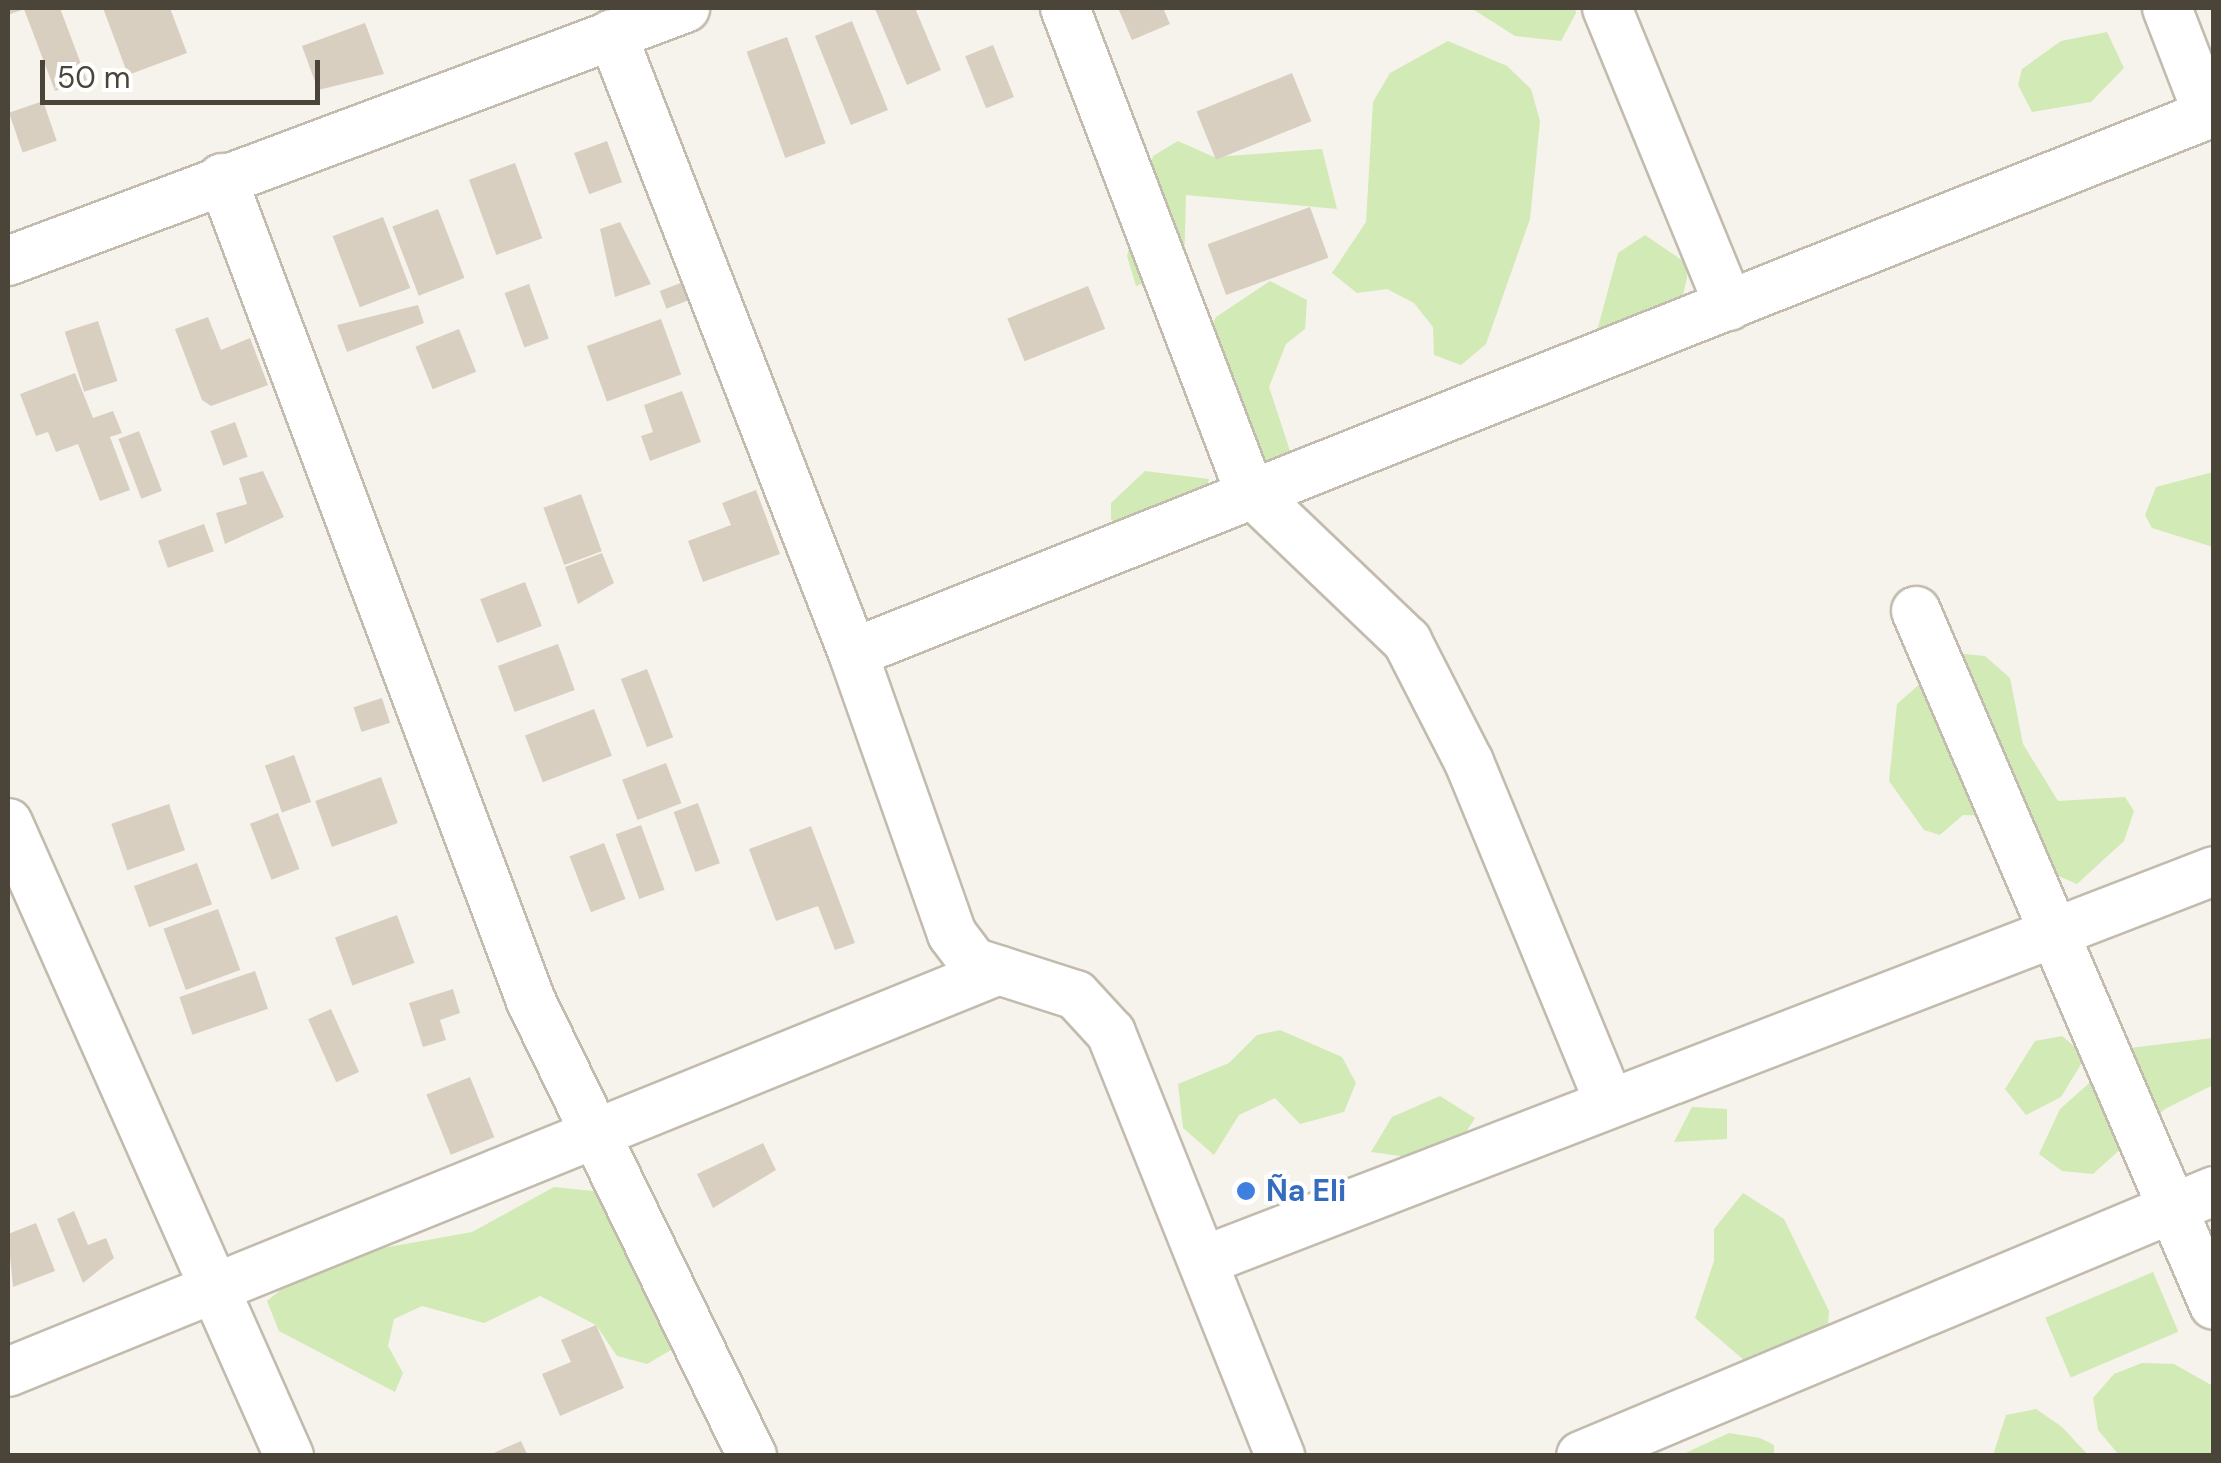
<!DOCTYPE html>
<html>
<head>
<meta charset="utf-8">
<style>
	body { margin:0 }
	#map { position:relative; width:2221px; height:1463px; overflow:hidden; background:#f6f3ec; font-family:"DM Sans",sans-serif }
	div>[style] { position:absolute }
	.green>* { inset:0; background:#d2eab5; transform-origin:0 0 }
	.building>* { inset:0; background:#d8cfc1; transform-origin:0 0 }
	.roads { filter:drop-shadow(2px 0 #c2bbae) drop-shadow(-2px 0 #c2bbae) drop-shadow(0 2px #c2bbae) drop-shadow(0 -2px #c2bbae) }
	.minor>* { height:48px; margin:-24px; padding:0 24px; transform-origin:24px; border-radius:24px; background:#fff }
	.dots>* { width:28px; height:28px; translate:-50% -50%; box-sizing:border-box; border:5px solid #fff; border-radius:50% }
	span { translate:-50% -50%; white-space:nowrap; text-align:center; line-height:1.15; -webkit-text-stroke:8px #fff; paint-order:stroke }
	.shop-label { font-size:30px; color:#366cbe; font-weight:700 }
	.left { translate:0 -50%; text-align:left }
	.frame { position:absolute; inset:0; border:10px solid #4b4439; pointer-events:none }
	.scale { position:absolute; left:40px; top:60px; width:280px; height:45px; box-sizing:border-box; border:5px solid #4b4439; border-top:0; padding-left:12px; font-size:30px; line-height:35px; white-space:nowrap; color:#4b4439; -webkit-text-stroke:8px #fff; paint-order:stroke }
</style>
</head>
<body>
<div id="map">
	<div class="green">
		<div style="clip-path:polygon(1471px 8px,1575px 8px,1576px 13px,1561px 41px,1515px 36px)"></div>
		<div style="clip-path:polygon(2107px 32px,2124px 68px,2091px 102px,2032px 112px,2018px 85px,2022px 69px,2061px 41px)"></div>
		<div style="clip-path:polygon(1448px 41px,1507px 66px,1531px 89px,1540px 121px,1530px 219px,1486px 344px,1461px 365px,1434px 355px,1433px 327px,1414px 303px,1387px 289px,1357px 293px,1332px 273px,1366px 222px,1373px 102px,1390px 73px)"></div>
		<div style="clip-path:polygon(1178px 141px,1214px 157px,1322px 149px,1337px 209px,1186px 195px,1184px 269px,1136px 286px,1127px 256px,1153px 156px)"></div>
		<div style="clip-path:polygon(1645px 235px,1686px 263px,1687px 278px,1668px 355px,1642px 367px,1613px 357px,1597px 331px,1618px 253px)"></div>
		<div style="clip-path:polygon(1270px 281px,1307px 300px,1305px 329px,1286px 344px,1269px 387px,1293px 460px,1266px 465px,1216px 393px,1202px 344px,1216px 317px)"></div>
		<div style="clip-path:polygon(1145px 471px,1209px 479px,1205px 494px,1129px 535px,1111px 519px,1111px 503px)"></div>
		<div style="clip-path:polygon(2213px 472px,2213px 547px,2152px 528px,2145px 515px,2156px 487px)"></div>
		<div style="clip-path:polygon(1955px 653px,1985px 656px,2010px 678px,2023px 744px,2058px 801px,2125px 797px,2134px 811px,2124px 841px,2077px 884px,2047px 871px,1993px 816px,1963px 815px,1940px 835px,1924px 830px,1889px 781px,1897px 704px)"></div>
		<div style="clip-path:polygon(1280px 1030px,1342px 1057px,1356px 1083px,1344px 1112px,1300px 1124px,1275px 1098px,1239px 1115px,1214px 1155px,1183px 1128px,1178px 1084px,1229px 1063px,1257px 1035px)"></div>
		<div style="clip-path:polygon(2062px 1036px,2086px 1056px,2061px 1097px,2026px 1115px,2005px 1089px,2035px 1041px)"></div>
		<div style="clip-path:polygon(2213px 1038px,2213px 1085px,2165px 1109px,2093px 1174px,2062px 1171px,2039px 1154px,2060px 1109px,2129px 1048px)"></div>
		<div style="clip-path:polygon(1440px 1096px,1475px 1118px,1458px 1145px,1415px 1158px,1371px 1152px,1392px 1117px)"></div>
		<div style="clip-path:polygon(1692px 1107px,1727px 1109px,1727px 1139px,1674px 1142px)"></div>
		<div style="clip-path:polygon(554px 1187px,612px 1193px,676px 1347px,647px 1364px,617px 1356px,596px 1325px,540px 1296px,484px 1323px,422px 1306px,394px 1319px,388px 1346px,403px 1373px,395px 1392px,279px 1331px,267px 1301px,294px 1279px,383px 1248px,472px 1232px)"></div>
		<div style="clip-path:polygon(1743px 1193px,1784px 1219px,1829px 1311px,1827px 1342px,1787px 1376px,1745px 1361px,1695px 1318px,1714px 1261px,1714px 1229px)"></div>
		<div style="left:2153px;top:1272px;width:65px;height:117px;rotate:67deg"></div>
		<div style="clip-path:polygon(2142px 1363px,2174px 1364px,2213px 1386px,2213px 1455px,2119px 1455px,2098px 1430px,2093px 1398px,2114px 1374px)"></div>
		<div style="clip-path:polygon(2036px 1409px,2062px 1427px,2088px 1455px,1993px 1455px,2006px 1415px)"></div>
		<div style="clip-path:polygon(1729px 1433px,1760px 1438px,1774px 1445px,1774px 1455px,1681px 1455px)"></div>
	</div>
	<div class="building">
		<div style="clip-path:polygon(8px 8px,60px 8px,87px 80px,55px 91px,24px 9px,8px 15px)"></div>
		<div style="clip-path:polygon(103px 8px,170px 8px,187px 53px,128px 75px)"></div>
		<div style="clip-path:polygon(915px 8px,941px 70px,907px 85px,875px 9px)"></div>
		<div style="clip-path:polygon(1118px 8px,1163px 8px,1170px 24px,1132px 40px)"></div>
		<div style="left:852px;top:21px;width:96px;height:40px;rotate:68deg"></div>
		<div style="clip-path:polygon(365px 23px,384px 74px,318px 90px,302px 46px)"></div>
		<div style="left:787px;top:37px;width:113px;height:43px;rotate:70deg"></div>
		<div style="left:993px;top:45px;width:56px;height:30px;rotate:68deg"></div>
		<div style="left:1292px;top:73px;width:52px;height:103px;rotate:68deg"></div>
		<div style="left:43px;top:101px;width:42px;height:36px;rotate:71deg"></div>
		<div style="left:607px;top:141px;width:44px;height:35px;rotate:70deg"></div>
		<div style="left:515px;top:163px;width:80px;height:49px;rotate:70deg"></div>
		<div style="left:1310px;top:207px;width:54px;height:109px;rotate:70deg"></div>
		<div style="left:438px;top:209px;width:74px;height:49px;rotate:69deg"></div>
		<div style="left:383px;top:217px;width:76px;height:54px;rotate:69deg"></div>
		<div style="clip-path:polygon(620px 222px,651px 284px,615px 297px,600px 229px)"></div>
		<div style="left:683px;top:282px;width:19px;height:25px;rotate:69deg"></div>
		<div style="left:529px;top:284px;width:58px;height:26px;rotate:70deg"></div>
		<div style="left:1088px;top:286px;width:46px;height:87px;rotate:68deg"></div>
		<div style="clip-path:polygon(418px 305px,424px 323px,347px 352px,337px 325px)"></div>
		<div style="clip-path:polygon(208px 317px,221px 350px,250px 338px,268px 385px,211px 406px,202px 400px,175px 329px)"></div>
		<div style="left:661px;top:319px;width:59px;height:79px;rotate:70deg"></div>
		<div style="left:98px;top:321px;width:63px;height:35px;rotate:72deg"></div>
		<div style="left:459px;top:329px;width:46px;height:47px;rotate:68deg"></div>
		<div style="clip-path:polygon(75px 373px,93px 418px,113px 411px,122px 433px,110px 437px,130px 490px,100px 501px,78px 444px,56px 452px,48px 432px,36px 436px,20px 394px)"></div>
		<div style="clip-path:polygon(682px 391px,701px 442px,650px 461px,641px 436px,653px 432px,644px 405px)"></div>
		<div style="left:235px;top:422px;width:37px;height:26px;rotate:70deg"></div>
		<div style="left:139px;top:431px;width:64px;height:22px;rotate:69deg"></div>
		<div style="clip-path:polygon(263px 471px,284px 517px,225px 544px,216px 513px,247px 504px,239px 478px)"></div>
		<div style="clip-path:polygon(756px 490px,780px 554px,703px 582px,688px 541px,731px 525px,722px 503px)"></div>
		<div style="left:581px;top:494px;width:61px;height:40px;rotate:70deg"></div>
		<div style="left:204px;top:524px;width:29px;height:49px;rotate:70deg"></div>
		<div style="clip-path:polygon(602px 553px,614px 583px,578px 604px,565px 567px)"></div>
		<div style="left:525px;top:582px;width:47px;height:48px;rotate:69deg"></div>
		<div style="left:558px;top:644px;width:49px;height:64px;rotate:70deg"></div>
		<div style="left:647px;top:669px;width:73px;height:28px;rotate:69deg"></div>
		<div style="left:382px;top:698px;width:26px;height:30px;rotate:72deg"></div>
		<div style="left:594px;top:709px;width:50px;height:74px;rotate:69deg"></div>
		<div style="left:294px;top:755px;width:50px;height:31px;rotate:70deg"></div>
		<div style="left:666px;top:763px;width:43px;height:47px;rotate:69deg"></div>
		<div style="left:381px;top:777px;width:49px;height:70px;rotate:70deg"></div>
		<div style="left:698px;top:803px;width:64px;height:26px;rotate:70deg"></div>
		<div style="left:169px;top:804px;width:49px;height:61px;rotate:71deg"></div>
		<div style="left:278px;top:813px;width:60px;height:30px;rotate:69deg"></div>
		<div style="left:641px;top:825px;width:69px;height:27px;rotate:70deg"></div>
		<div style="clip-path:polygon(811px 826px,855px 943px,835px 950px,818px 906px,776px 921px,749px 849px)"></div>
		<div style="left:604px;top:843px;width:60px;height:37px;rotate:69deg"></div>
		<div style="left:197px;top:863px;width:44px;height:67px;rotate:70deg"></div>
		<div style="left:218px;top:909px;width:65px;height:58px;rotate:70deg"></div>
		<div style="left:397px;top:915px;width:51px;height:66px;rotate:70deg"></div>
		<div style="left:255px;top:971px;width:40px;height:80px;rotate:71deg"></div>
		<div style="clip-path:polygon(453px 989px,460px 1013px,440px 1020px,446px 1040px,423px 1047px,409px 1003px)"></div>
		<div style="left:331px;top:1009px;width:69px;height:25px;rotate:66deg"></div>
		<div style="left:470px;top:1077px;width:65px;height:47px;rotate:68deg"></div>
		<div style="clip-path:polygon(763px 1143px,776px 1170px,713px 1208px,697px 1174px)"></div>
		<div style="clip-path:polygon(74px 1211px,88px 1245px,106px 1238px,114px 1258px,83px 1283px,57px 1219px)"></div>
		<div style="clip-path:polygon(36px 1223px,55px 1271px,13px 1287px,8px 1234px)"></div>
		<div style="clip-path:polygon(596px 1325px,624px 1388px,560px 1416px,542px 1374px,571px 1362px,561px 1340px)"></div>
		<div style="clip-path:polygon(521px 1441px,528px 1456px,487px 1456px)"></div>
	</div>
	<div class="roads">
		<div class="minor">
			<div style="left:1065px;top:8px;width:516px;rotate:69.11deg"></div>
			<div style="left:1249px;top:490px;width:219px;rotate:43.7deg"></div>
			<div style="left:1407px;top:641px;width:136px;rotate:62.9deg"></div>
			<div style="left:1469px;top:762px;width:367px;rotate:67.6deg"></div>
			<div style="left:1607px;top:8px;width:322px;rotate:67.7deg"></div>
			<div style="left:2167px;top:8px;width:114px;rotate:68.9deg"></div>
			<div style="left:612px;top:34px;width:664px;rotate:68.73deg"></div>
			<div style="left:853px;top:653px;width:298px;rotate:70.6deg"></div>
			<div style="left:952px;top:934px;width:35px;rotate:53deg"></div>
			<div style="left:973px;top:962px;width:108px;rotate:17.8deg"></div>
			<div style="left:1076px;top:995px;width:52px;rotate:47.4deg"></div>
			<div style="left:1111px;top:1033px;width:456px;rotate:68.2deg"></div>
			<div style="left:222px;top:178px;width:879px;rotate:69.42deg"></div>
			<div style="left:531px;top:1001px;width:506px;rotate:64.09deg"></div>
			<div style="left:8px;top:261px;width:723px;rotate:-20.49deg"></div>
			<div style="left:1916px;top:611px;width:755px;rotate:66.76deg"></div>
			<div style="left:853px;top:653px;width:1465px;rotate:-21.68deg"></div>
			<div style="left:8px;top:823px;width:693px;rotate:66.06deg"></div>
			<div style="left:1203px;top:1261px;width:1084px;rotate:-21.09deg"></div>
			<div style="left:8px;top:1372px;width:1069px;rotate:-22.08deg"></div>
			<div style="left:1581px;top:1456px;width:686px;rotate:-22.72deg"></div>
		</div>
	</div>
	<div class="dots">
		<div style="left:1246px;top:1191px;background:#3f7fe0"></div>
	</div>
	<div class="shop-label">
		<span class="left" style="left:1266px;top:1191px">Ña Eli</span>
	</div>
	<div class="frame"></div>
	<div class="scale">50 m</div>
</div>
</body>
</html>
